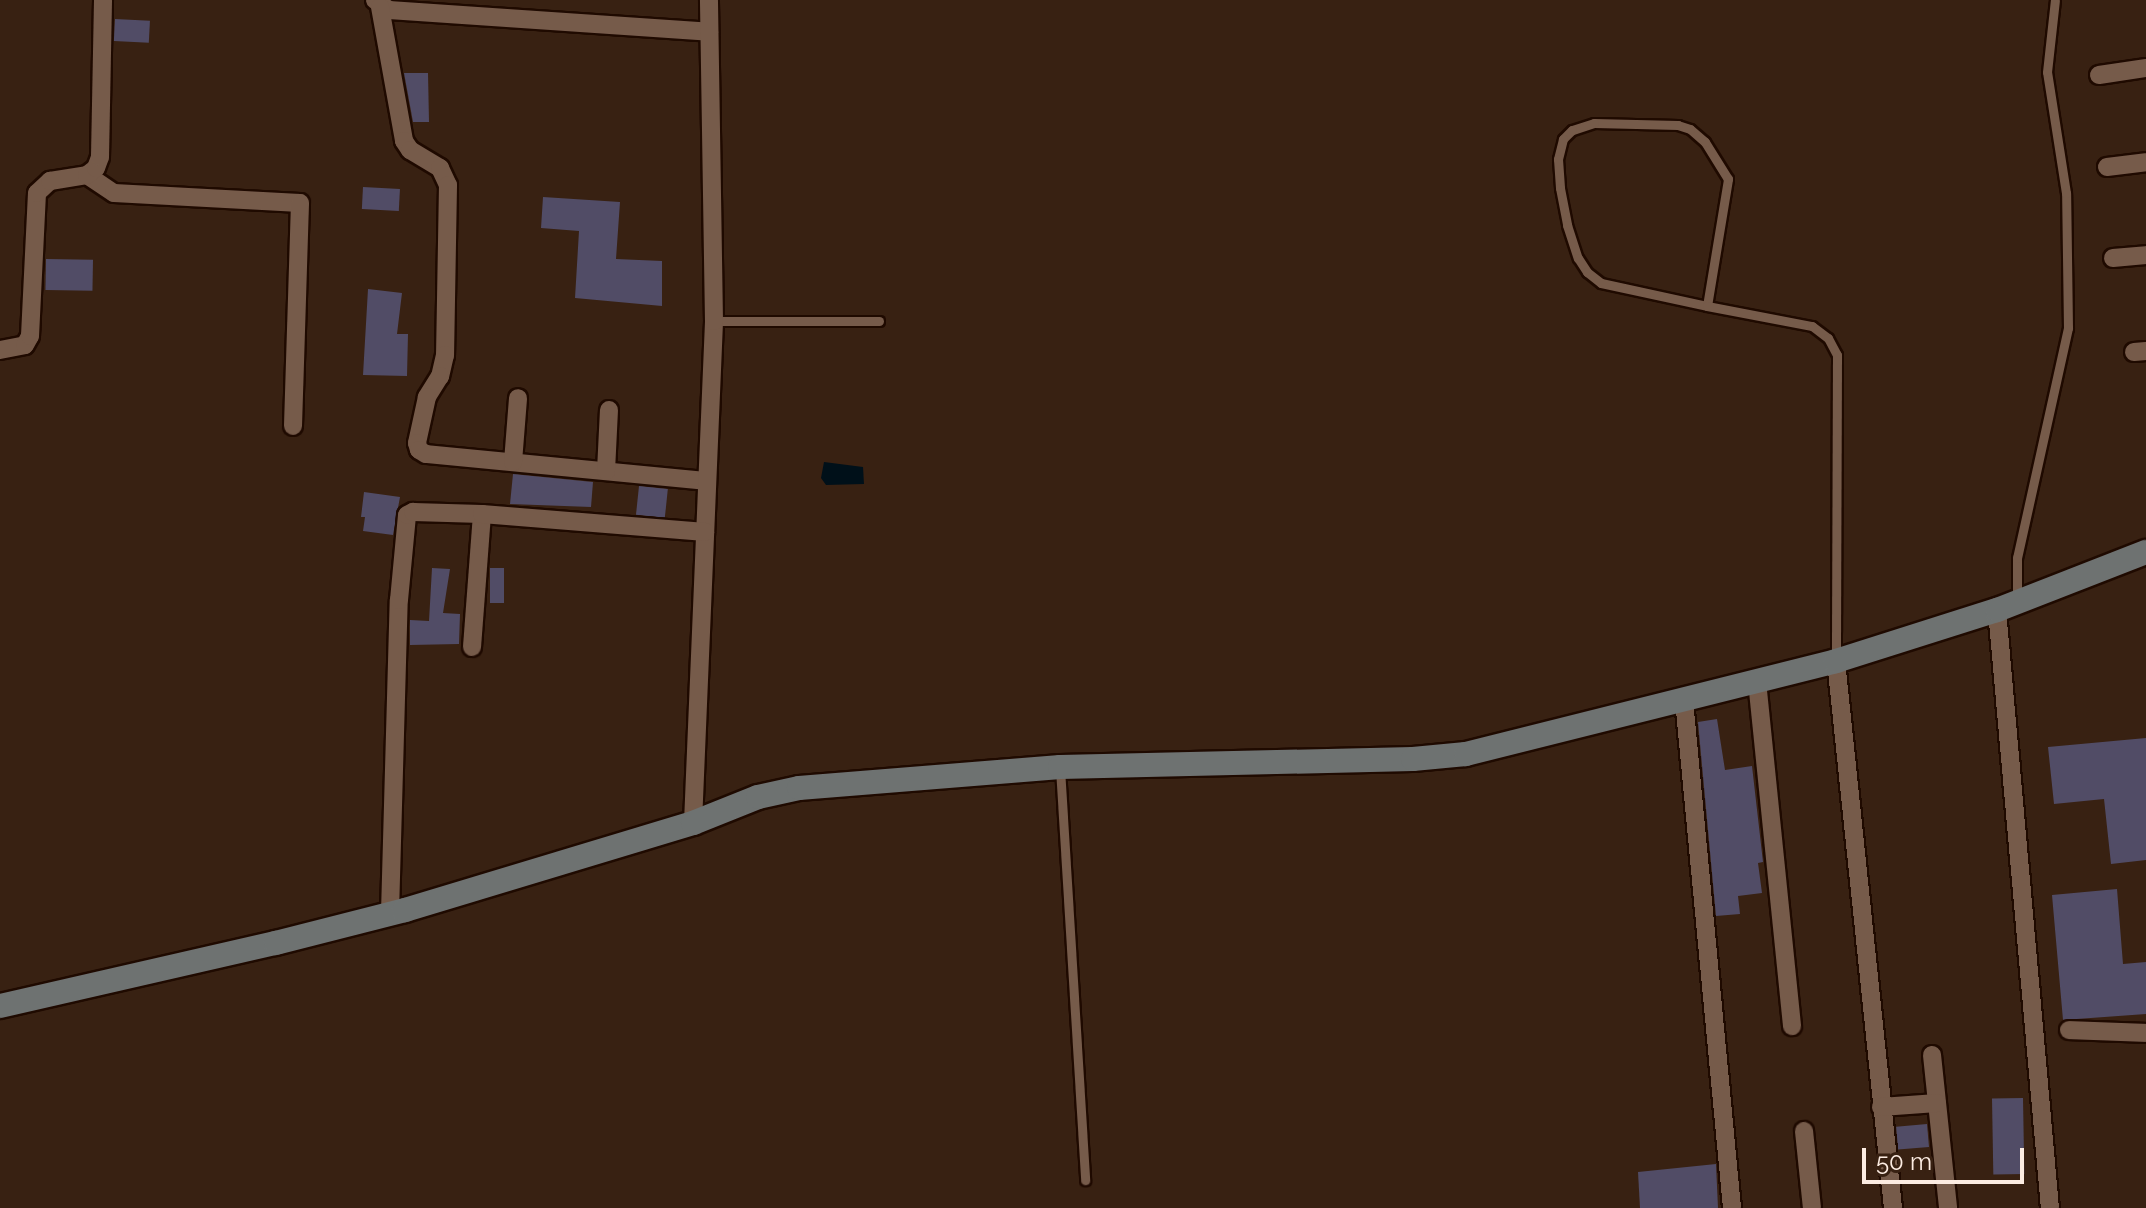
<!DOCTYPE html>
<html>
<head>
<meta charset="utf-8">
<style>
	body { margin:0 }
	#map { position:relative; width:2146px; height:1208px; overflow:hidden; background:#382112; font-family:Raleway,sans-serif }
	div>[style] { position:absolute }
	.water>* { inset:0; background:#001019 }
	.building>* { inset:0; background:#514c66; transform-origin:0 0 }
	.roads { filter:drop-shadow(2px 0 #1f0a00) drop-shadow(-2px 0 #1f0a00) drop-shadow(0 2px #1f0a00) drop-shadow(0 -2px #1f0a00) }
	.lane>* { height:9px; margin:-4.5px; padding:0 4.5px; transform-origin:4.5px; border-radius:4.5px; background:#765b4a }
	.street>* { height:18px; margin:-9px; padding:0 9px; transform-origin:9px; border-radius:9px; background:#765b4a }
	.secondary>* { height:24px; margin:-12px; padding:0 12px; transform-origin:12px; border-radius:12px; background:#6e7271 }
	span { translate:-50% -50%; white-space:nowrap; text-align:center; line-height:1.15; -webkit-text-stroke:8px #382112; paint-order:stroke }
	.scale { position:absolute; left:1862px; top:1148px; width:162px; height:36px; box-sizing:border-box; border:4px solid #fcece2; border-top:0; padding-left:10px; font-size:24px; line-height:28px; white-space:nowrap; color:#fcece2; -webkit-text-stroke:6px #382112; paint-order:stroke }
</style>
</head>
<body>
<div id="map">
	<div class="water">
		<div style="clip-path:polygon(824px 462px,863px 467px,864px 484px,826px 485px,821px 478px)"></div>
	</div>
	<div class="building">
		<div style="left:115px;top:19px;width:35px;height:22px;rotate:3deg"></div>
		<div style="clip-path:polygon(404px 73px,428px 73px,429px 122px,413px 122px)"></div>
		<div style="left:363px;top:187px;width:37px;height:22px;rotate:3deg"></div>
		<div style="clip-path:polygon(543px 197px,620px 202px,616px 259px,662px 261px,662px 306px,575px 298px,579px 231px,541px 228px)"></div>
		<div style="left:46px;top:259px;width:47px;height:31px;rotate:1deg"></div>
		<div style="clip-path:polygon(368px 289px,402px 293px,397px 334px,408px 334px,407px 376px,363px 375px)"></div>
		<div style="clip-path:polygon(513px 474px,593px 482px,591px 507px,510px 504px)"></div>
		<div style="left:639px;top:486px;width:29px;height:29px;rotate:6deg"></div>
		<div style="clip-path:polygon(364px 492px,400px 497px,393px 535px,363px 531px,365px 517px,361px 517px)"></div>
		<div style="clip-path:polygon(432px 568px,450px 569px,443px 613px,460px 614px,459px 644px,410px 645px,410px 620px,429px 621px)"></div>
		<div style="left:490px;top:568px;width:14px;height:35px"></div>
		<div style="clip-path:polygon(1717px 719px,1725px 770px,1752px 766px,1763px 862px,1758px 863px,1762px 893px,1738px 896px,1740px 914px,1716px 916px,1698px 722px)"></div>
		<div style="clip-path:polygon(2146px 738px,2146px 860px,2111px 864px,2104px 799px,2054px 804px,2048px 747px)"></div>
		<div style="clip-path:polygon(2117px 889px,2123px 964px,2146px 962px,2146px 1014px,2063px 1020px,2052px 895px)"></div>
		<div style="left:2023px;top:1098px;width:76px;height:31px;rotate:89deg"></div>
		<div style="left:1927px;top:1124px;width:23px;height:31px;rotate:85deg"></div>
		<div style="clip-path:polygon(1716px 1164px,1718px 1208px,1640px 1208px,1638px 1172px)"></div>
	</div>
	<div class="roads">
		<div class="lane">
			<div style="left:1707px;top:306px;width:129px;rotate:-80.6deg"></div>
			<div style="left:1728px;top:179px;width:44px;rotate:-121.9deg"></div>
			<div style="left:1705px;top:142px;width:20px;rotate:-139deg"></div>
			<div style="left:1690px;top:129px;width:13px;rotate:-162deg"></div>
			<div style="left:1678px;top:125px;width:84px;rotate:-178.6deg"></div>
			<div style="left:1594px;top:123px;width:23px;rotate:162deg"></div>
			<div style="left:1572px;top:130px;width:13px;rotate:135deg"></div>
			<div style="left:1563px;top:139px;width:21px;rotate:104deg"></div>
			<div style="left:1558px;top:159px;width:29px;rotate:86deg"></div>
			<div style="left:1560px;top:188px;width:38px;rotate:79deg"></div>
			<div style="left:1567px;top:225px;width:35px;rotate:72deg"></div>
			<div style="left:1578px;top:258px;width:17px;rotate:57deg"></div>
			<div style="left:1587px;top:272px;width:18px;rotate:38deg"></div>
			<div style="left:1601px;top:283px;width:108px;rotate:12.2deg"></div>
			<div style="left:1707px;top:306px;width:107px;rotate:10.8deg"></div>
			<div style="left:1812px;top:326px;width:20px;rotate:37deg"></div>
			<div style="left:1828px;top:338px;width:19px;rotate:62deg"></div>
			<div style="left:1837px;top:355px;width:303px;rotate:90.2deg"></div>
			<div style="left:714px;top:321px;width:165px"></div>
			<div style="left:2017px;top:601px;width:43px;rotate:-90deg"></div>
			<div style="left:2017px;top:558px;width:236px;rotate:-77.5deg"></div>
			<div style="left:2068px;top:328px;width:135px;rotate:-90.8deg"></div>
			<div style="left:2066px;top:193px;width:122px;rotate:-98.9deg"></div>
			<div style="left:2047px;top:72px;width:72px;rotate:-83.7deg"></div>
			<div style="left:1060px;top:768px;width:413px;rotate:86.5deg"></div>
		</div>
		<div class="street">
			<div style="left:375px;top:0;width:17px;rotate:36deg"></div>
			<div style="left:389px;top:10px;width:321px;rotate:3.9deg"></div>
			<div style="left:380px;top:7px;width:136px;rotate:79.8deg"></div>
			<div style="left:404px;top:141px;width:11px;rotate:56deg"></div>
			<div style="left:410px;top:150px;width:35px;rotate:31deg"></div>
			<div style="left:440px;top:168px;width:19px;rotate:65deg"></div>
			<div style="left:448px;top:185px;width:170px;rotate:91deg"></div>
			<div style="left:445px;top:355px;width:22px;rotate:103deg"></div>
			<div style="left:440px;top:376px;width:25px;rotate:122deg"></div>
			<div style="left:427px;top:397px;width:47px;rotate:102.3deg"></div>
			<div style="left:417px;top:443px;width:7px;rotate:74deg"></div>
			<div style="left:419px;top:450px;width:8px;rotate:30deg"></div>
			<div style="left:426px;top:454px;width:282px;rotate:5.5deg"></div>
			<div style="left:2099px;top:75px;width:48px;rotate:-8.5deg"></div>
			<div style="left:2107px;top:167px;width:39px;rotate:-7deg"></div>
			<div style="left:87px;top:175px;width:32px;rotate:34deg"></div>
			<div style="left:114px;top:193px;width:186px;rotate:3.1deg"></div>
			<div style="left:300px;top:203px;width:223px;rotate:91.8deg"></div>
			<div style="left:2113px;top:258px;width:33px;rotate:-5deg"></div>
			<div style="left:0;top:350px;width:25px;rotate:-11deg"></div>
			<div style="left:25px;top:345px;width:10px;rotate:-61deg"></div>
			<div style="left:30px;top:336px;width:143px;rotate:-87.2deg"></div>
			<div style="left:37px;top:193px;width:18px;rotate:-43deg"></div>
			<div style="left:50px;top:181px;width:37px;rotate:-9deg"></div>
			<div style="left:87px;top:175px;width:11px;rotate:-38deg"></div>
			<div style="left:96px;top:168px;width:12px;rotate:-70deg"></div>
			<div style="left:100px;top:157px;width:157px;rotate:-88.9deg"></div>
			<div style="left:2134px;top:352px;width:12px;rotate:-5deg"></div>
			<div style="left:513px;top:462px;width:64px;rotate:-85.5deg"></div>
			<div style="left:606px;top:471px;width:61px;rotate:-87.2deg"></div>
			<div style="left:1997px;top:610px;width:600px;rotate:84.94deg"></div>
			<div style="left:472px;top:647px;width:133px;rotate:-85.7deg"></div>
			<div style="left:1836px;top:661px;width:550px;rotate:84.05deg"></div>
			<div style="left:1757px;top:681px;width:347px;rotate:84.2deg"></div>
			<div style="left:1684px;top:700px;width:510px;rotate:84.6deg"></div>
			<div style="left:693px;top:823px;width:502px;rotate:-87.6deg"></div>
			<div style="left:714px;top:321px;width:321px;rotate:-90.9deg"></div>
			<div style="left:390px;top:913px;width:313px;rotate:-88.4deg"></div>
			<div style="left:399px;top:600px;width:85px;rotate:-84.6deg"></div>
			<div style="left:407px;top:515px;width:7px;rotate:-27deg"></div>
			<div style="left:413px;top:512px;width:69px;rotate:1.7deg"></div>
			<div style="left:482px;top:514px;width:224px;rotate:4.6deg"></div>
			<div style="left:2069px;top:1030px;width:77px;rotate:2.2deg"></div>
			<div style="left:1932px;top:1055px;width:154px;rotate:84deg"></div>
			<div style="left:1881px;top:1107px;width:56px;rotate:-4.1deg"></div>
			<div style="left:1804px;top:1131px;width:77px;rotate:84.1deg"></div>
		</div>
		<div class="secondary">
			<div style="left:0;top:1006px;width:283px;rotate:-12.9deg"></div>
			<div style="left:276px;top:943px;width:133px;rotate:-14.3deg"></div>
			<div style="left:405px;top:910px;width:301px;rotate:-16.8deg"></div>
			<div style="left:693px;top:823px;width:70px;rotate:-21.8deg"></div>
			<div style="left:758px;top:797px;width:42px;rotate:-12.4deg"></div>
			<div style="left:799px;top:788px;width:262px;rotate:-4.6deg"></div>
			<div style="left:1060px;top:767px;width:353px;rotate:-1.3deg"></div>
			<div style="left:1413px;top:759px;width:53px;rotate:-5.4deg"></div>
			<div style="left:1466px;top:754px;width:382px;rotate:-14.1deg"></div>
			<div style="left:1836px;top:661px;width:169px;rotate:-17.6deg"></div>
			<div style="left:1997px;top:610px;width:160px;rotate:-21.3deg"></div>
		</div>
	</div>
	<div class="scale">50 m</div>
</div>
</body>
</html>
